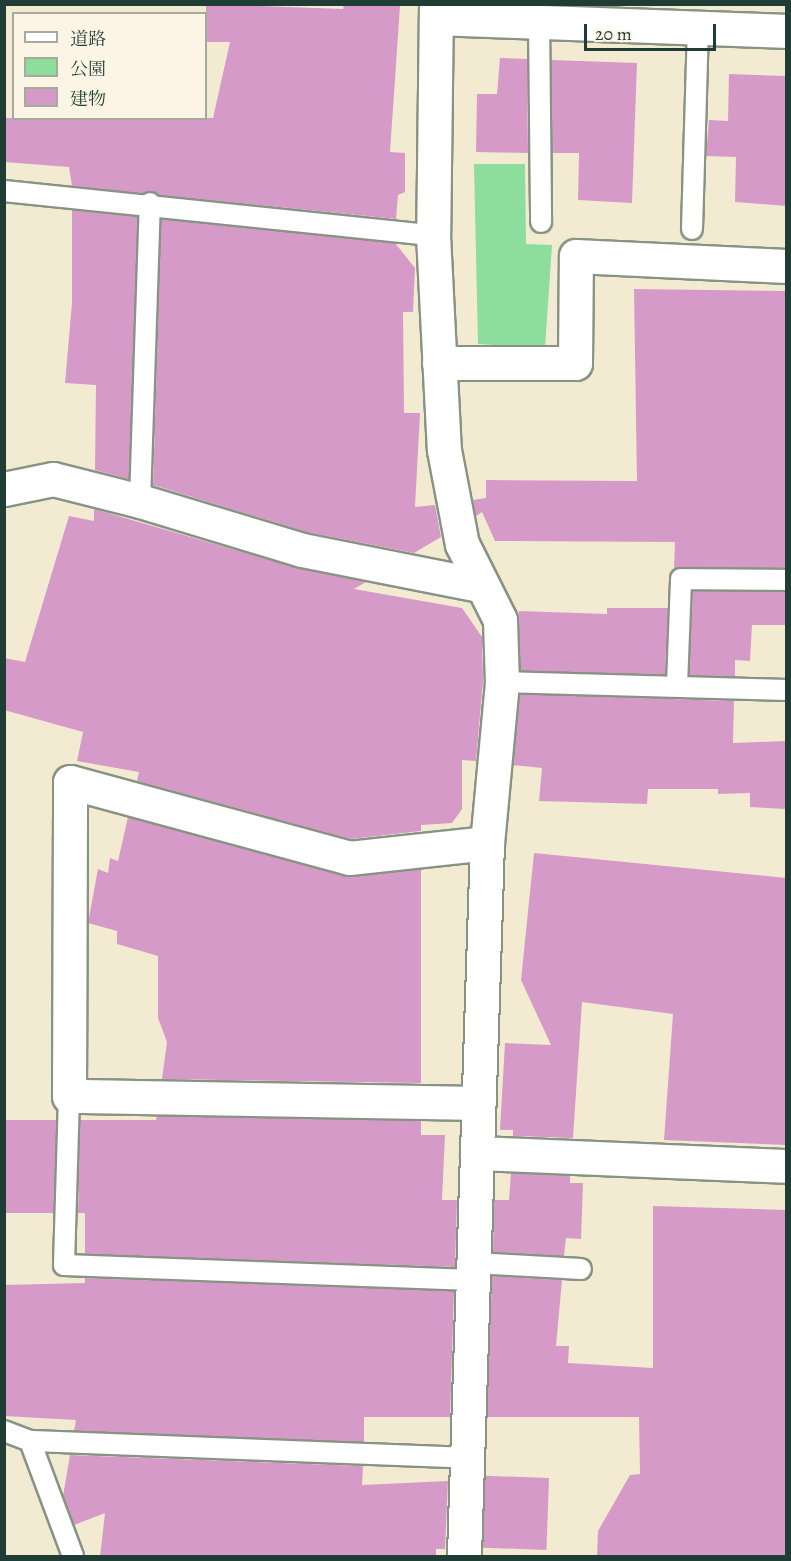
<!DOCTYPE html>
<html>
<head>
<meta charset="utf-8">
<style>
	body { margin:0 }
	#map { position:relative; width:791px; height:1561px; overflow:hidden; background:#f2ebd2; font-family:Alegreya,"Noto Serif JP",serif }
	div>[style] { position:absolute }
	.green>* { inset:0; background:#8ddd9d }
	.building>* { inset:0; background:#d69ac9; transform-origin:0 0 }
	.roads { filter:drop-shadow(2px 0 #889483) drop-shadow(-2px 0 #889483) drop-shadow(0 2px #889483) drop-shadow(0 -2px #889483) }
	.service>* { height:20px; margin:-10px; padding:0 10px; transform-origin:10px; border-radius:10px; background:#fff }
	.minor>* { height:33px; margin:-16.5px; padding:0 16.5px; transform-origin:16.5px; border-radius:16.5px; background:#fff }
	span { translate:-50% -50%; white-space:nowrap; text-align:center; line-height:1.15; -webkit-text-stroke:4.5px #fcf5e5; paint-order:stroke }
	.frame { position:absolute; inset:0; border:6px solid #1f3d34; pointer-events:none }
	.legend { position:absolute; left:12px; top:12px; width:195px; height:108px; box-sizing:border-box; background:#fcf5e5; border:2px solid #a4ab9e; margin:0; padding:8px 10px; list-style:none; font-size:18px; color:#1f3d34 }
	.legend li { display:flex; align-items:center; gap:12px; height:30px }
	.legend b { width:30px; border:2px solid #a4ab9e }
	.scale { position:absolute; left:584px; top:24px; width:132px; height:27px; box-sizing:border-box; border:3px solid #1f3d34; border-top:0; padding-left:8px; font-size:18px; line-height:21px; white-space:nowrap; color:#1f3d34; -webkit-text-stroke:4px #fcf5e5; paint-order:stroke }
</style>
</head>
<body>
<div id="map">
	<div class="green">
		<div style="clip-path:polygon(474px 164px,525px 164px,526px 244px,552px 245px,545px 348px,478px 344px)"></div>
	</div>
	<div class="building">
		<div style="clip-path:polygon(206px 4px,343px 9px,344px 4px,400px 6px,390px 152px,405px 153px,405px 192px,398px 195px,396px 219px,72px 186px,69px 167px,4px 162px,4px 118px,213px 118px,230px 42px,206px 42px)"></div>
		<div style="clip-path:polygon(500px 58px,527px 59px,528px 153px,476px 152px,477px 94px,497px 94px)"></div>
		<div style="clip-path:polygon(551px 60px,637px 63px,632px 203px,578px 200px,579px 153px,552px 153px)"></div>
		<div style="clip-path:polygon(729px 74px,786px 76px,786px 206px,735px 202px,736px 157px,706px 156px,709px 120px,728px 121px)"></div>
		<div style="clip-path:polygon(72px 210px,138px 217px,129px 479px,95px 470px,96px 385px,65px 383px,72px 303px)"></div>
		<div style="clip-path:polygon(161px 219px,395px 243px,415px 268px,413px 312px,403px 312px,404px 413px,420px 413px,415px 507px,435px 505px,441px 537px,414px 553px,307px 532px,153px 485px)"></div>
		<div style="clip-path:polygon(634px 289px,786px 291px,786px 568px,674px 569px,675px 542px,495px 541px,482px 512px,476px 516px,473px 500px,486px 498px,486px 480px,637px 481px)"></div>
		<div style="clip-path:polygon(94px 509px,297px 568px,366px 582px,354px 589px,462px 608px,482px 637px,483px 681px,476px 761px,462px 760px,462px 809px,452px 823px,421px 825px,421px 831px,351px 839px,137px 781px,139px 772px,77px 761px,83px 732px,4px 710px,4px 658px,25px 662px,69px 516px,94px 521px)"></div>
		<div style="clip-path:polygon(693px 591px,786px 592px,786px 625px,752px 625px,750px 661px,735px 660px,735px 677px,689px 675px)"></div>
		<div style="clip-path:polygon(607px 608px,668px 608px,665px 675px,520px 671px,519px 611px,607px 614px)"></div>
		<div style="clip-path:polygon(520px 694px,734px 701px,733px 743px,786px 741px,786px 809px,750px 807px,750px 793px,718px 794px,718px 789px,648px 789px,647px 804px,539px 801px,542px 768px,513px 765px)"></div>
		<div style="clip-path:polygon(128px 817px,344px 876px,421px 869px,421px 1083px,162px 1079px,167px 1042px,158px 1018px,158px 956px,117px 944px,117px 931px,88px 923px,98px 869px,108px 873px,110px 858px,118px 861px)"></div>
		<div style="clip-path:polygon(534px 853px,786px 878px,786px 1145px,664px 1140px,673px 1014px,582px 1002px,573px 1138px,513px 1136px,513px 1130px,500px 1130px,505px 1043px,551px 1045px,521px 980px)"></div>
		<div style="clip-path:polygon(157px 1116px,421px 1121px,421px 1135px,445px 1135px,442px 1200px,457px 1200px,455px 1267px,85px 1254px,85px 1213px,78px 1213px,80px 1120px,156px 1120px)"></div>
		<div style="left:4px;top:1120px;width:52px;height:93px"></div>
		<div style="clip-path:polygon(511px 1173px,570px 1176px,570px 1183px,583px 1183px,581px 1239px,566px 1238px,564px 1256px,493px 1252px,494px 1200px,509px 1200px)"></div>
		<div style="clip-path:polygon(653px 1206px,786px 1210px,786px 1557px,597px 1557px,598px 1531px,630px 1475px,640px 1474px,639px 1417px,487px 1417px,492px 1276px,562px 1280px,556px 1346px,569px 1346px,568px 1363px,653px 1368px)"></div>
		<div style="clip-path:polygon(85px 1278px,454px 1291px,450px 1417px,364px 1417px,364px 1442px,74px 1431px,76px 1420px,4px 1416px,4px 1285px,85px 1283px)"></div>
		<div style="clip-path:polygon(70px 1455px,363px 1466px,362px 1485px,448px 1481px,445px 1549px,436px 1549px,436px 1557px,100px 1557px,105px 1513px,74px 1525px,63px 1496px)"></div>
		<div style="left:549px;top:1478px;width:72px;height:64px;rotate:92deg"></div>
	</div>
	<div class="roads">
		<div class="service">
			<div style="left:539px;top:21px;width:201px;rotate:89.4deg"></div>
			<div style="left:4px;top:191px;width:431px;rotate:5.9deg"></div>
			<div style="left:692px;top:229px;width:204px;rotate:-88.3deg"></div>
			<div style="left:140px;top:501px;width:298px;rotate:-88.1deg"></div>
			<div style="left:502px;top:682px;width:284px;rotate:1.6deg"></div>
			<div style="left:677px;top:685px;width:106px;rotate:-87.8deg"></div>
			<div style="left:681px;top:579px;width:105px;rotate:0.5deg"></div>
			<div style="left:69px;top:1096px;width:169px;rotate:91.7deg"></div>
			<div style="left:64px;top:1265px;width:409px;rotate:2.1deg"></div>
			<div style="left:474px;top:1263px;width:107px;rotate:3.2deg"></div>
			<div style="left:4px;top:1431px;width:28px;rotate:21deg"></div>
			<div style="left:30px;top:1441px;width:123px;rotate:69.5deg"></div>
			<div style="left:30px;top:1441px;width:436px;rotate:2.2deg"></div>
		</div>
		<div class="minor">
			<div style="left:436px;top:4px;width:231px;rotate:90.7deg"></div>
			<div style="left:433px;top:235px;width:215px;rotate:87.1deg"></div>
			<div style="left:444px;top:450px;width:96px;rotate:79.2deg"></div>
			<div style="left:462px;top:544px;width:85px;rotate:63.4deg"></div>
			<div style="left:500px;top:620px;width:62px;rotate:88.2deg"></div>
			<div style="left:502px;top:682px;width:162px;rotate:95.3deg"></div>
			<div style="left:487px;top:843px;width:713px;rotate:91.85deg"></div>
			<div style="left:437px;top:18px;width:349px;rotate:2.1deg"></div>
			<div style="left:439px;top:363px;width:136px"></div>
			<div style="left:575px;top:363px;width:107px;rotate:-89.5deg"></div>
			<div style="left:576px;top:256px;width:210px;rotate:2.7deg"></div>
			<div style="left:4px;top:489px;width:50px;rotate:-11.5deg"></div>
			<div style="left:53px;top:479px;width:90px;rotate:14.2deg"></div>
			<div style="left:140px;top:501px;width:169px;rotate:16.8deg"></div>
			<div style="left:302px;top:550px;width:180px;rotate:11.2deg"></div>
			<div style="left:477px;top:1103px;width:408px;rotate:-179deg"></div>
			<div style="left:69px;top:1096px;width:314px;rotate:-89.8deg"></div>
			<div style="left:70px;top:782px;width:289px;rotate:15.2deg"></div>
			<div style="left:349px;top:858px;width:139px;rotate:-6.2deg"></div>
			<div style="left:477px;top:1153px;width:309px;rotate:2.4deg"></div>
		</div>
	</div>
	<div class="frame"></div>
	<ul class="legend">
	<li><b style="height:8px;background:#fff"></b>道路</li>
	<li><b style="height:16px;background:#8ddd9d"></b>公園</li>
	<li><b style="height:16px;background:#d69ac9"></b>建物</li>
	</ul>
	<div class="scale">20 m</div>
</div>
</body>
</html>
